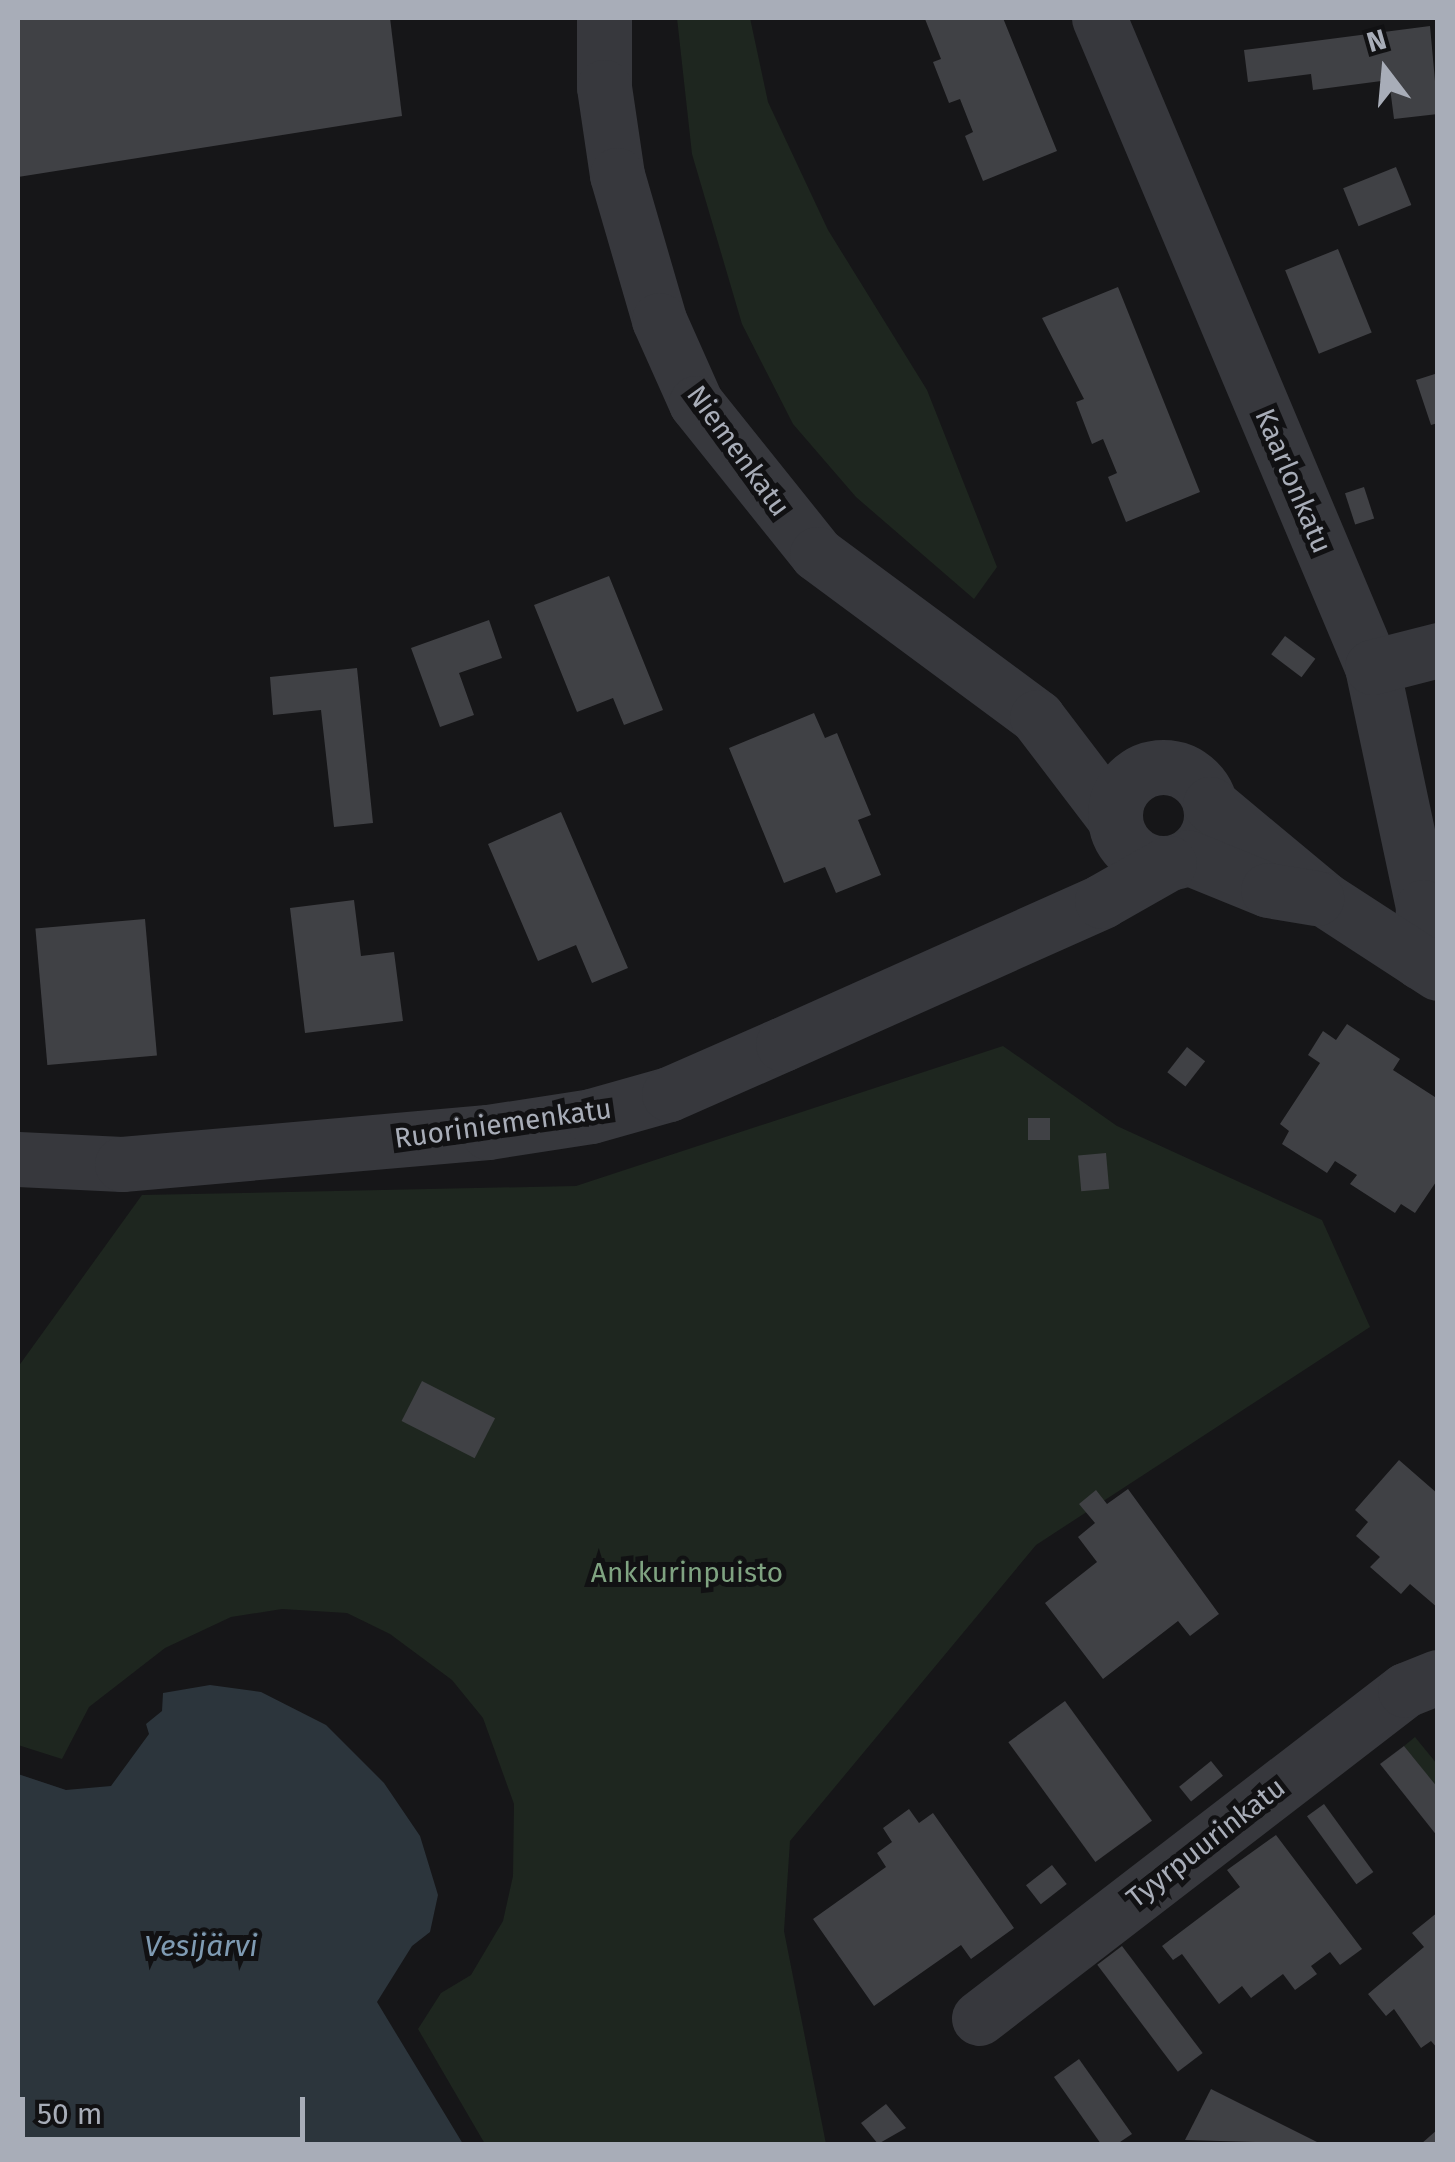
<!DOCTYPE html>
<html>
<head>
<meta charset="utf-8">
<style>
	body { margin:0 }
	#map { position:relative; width:1455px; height:2162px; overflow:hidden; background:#161618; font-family:"Fira Sans",sans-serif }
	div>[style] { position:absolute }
	.green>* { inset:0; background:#1e261f }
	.water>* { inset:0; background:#2c353c }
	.building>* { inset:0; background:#404145; transform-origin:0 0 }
	.minor>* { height:55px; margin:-27.5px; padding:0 27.5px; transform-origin:27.5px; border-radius:27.5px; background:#37383d }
	.minor>.ring { margin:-27.5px; padding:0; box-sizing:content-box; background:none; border:55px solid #37383d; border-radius:50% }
	span { translate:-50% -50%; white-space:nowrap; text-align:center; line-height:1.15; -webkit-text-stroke:10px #111113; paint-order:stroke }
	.street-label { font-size:28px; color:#a8adb8 }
	.park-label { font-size:28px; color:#7fa381 }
	.water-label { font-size:30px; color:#7f9bb3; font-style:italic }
	.frame { position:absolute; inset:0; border:20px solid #a8adb8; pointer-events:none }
	.north { position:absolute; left:1335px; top:20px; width:100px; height:100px; -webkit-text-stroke:8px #111113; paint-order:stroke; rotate:344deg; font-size:28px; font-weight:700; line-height:40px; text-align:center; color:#a8adb8 }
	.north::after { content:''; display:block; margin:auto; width:35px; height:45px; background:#a8adb8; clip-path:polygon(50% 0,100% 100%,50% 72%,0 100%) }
	.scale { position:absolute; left:20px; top:2097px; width:285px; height:45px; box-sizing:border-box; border:5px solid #a8adb8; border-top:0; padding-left:12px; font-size:30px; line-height:35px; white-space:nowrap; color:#a8adb8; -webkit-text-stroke:8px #111113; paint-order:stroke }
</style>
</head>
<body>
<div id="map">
	<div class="green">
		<div style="clip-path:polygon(677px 18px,750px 18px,768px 102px,828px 230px,927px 390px,997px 567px,974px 599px,856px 497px,793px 424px,742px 324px,692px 154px)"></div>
		<div style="clip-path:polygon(1003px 1046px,1117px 1126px,1322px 1220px,1370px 1327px,1036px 1545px,790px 1841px,784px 1931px,826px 2144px,485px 2144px,418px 2029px,441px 1993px,471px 1975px,503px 1921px,513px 1876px,514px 1804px,483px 1718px,452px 1680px,390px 1634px,347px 1613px,282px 1609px,231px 1617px,165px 1648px,89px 1707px,62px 1759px,18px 1745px,18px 1367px,142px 1195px,576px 1186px)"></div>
		<div style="clip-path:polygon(1415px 1737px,1437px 1764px,1437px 1788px,1404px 1746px)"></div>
	</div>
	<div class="water">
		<div style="clip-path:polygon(210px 1685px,261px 1692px,326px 1725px,384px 1783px,420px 1836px,438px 1895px,430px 1932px,412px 1946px,377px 2002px,463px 2144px,18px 2144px,18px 1774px,66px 1790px,111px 1786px,149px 1734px,146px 1724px,162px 1711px,163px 1693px)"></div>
	</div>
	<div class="building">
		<div style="clip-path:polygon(18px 18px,390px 18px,402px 116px,18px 177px)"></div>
		<div style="clip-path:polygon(915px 18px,1003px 18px,1057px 151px,983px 181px,965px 136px,973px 132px,960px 99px,949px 103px,933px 62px,941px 59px,925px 19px)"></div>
		<div style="clip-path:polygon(1430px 26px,1438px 114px,1394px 119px,1389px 80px,1313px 90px,1311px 74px,1248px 82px,1244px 50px)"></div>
		<div style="left:1396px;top:167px;width:41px;height:57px;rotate:68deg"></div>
		<div style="left:1338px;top:249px;width:90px;height:57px;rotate:68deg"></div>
		<div style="clip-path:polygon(1118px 287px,1200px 492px,1126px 522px,1108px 477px,1117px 473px,1103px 439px,1092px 444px,1076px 402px,1084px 399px,1042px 318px)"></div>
		<div style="clip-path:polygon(1438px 373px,1438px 423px,1431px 425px,1416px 380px)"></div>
		<div style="left:1364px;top:487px;width:33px;height:20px;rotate:72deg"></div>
		<div style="clip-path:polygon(609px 576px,663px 710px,624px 725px,613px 698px,577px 712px,534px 605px)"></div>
		<div style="clip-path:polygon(489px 620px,502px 658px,459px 673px,474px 715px,440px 727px,411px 648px)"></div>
		<div style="left:1285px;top:636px;width:38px;height:23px;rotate:37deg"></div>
		<div style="clip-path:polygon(357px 668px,373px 823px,334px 827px,321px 710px,273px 715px,270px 677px)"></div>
		<div style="clip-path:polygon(814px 713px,825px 738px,837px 733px,871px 815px,858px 820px,881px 875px,836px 893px,825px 867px,784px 883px,729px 748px)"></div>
		<div style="clip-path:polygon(561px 812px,628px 968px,592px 983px,576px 945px,538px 961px,488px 844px)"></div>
		<div style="clip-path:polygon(354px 900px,361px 956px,394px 952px,403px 1021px,305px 1033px,290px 908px)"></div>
		<div style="left:145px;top:919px;width:137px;height:110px;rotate:85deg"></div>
		<div style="clip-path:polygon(1347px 1024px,1400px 1059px,1393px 1070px,1438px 1099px,1438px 1179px,1415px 1213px,1401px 1204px,1395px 1213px,1350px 1184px,1357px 1175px,1335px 1161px,1327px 1173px,1282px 1144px,1289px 1131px,1280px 1124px,1320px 1063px,1308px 1055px,1323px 1031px,1336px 1040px)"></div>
		<div style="left:1187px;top:1047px;width:23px;height:32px;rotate:38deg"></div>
		<div style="left:1028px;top:1118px;width:22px;height:22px"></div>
		<div style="left:1106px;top:1153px;width:36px;height:28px;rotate:85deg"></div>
		<div style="left:422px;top:1381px;width:82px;height:45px;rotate:27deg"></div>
		<div style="clip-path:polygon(1399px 1460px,1438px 1494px,1438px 1608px,1410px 1584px,1401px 1594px,1370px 1567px,1380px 1557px,1356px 1536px,1368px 1522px,1355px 1510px)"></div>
		<div style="clip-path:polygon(1128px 1489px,1219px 1614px,1190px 1636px,1178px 1621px,1103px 1679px,1045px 1603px,1097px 1562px,1078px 1537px,1095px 1523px,1079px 1504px,1096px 1490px,1107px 1504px)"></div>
		<div style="left:1065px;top:1701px;width:148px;height:70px;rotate:54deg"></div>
		<div style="clip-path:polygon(1404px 1746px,1438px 1788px,1438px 1837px,1380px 1764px)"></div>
		<div style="left:1211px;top:1761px;width:19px;height:41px;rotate:51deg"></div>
		<div style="left:1324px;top:1804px;width:84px;height:21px;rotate:54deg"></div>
		<div style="clip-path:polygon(909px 1809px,919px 1823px,933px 1813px,1014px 1928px,971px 1959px,961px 1945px,874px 2006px,813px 1919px,886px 1867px,877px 1853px,892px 1842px,883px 1828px)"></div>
		<div style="clip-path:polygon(1276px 1835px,1362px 1949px,1340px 1965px,1330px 1952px,1311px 1966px,1317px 1974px,1295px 1990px,1283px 1974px,1251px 1998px,1242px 1986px,1219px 2004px,1182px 1954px,1173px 1960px,1162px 1946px,1240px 1887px,1227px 1870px)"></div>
		<div style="left:1052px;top:1865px;width:24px;height:33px;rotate:52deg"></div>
		<div style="clip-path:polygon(1438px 1912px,1438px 2049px,1431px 2041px,1421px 2048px,1394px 2009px,1386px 2016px,1368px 1994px,1424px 1947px,1412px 1933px)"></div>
		<div style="left:1122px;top:1946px;width:134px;height:31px;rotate:53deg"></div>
		<div style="clip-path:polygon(1079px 2059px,1132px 2134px,1117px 2144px,1101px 2144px,1054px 2077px)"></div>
		<div style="clip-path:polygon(1211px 2089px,1321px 2144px,1185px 2140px)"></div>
		<div style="clip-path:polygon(886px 2104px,906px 2128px,878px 2144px,861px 2123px)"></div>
		<div style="clip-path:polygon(1438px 2129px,1438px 2144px,1421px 2144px)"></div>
	</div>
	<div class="minor">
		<div style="left:604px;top:18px;width:69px;rotate:90deg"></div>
		<div style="left:604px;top:87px;width:89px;rotate:81.6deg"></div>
		<div style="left:617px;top:175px;width:151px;rotate:73.8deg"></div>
		<div style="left:659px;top:320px;width:91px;rotate:66deg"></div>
		<div style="left:696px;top:403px;width:193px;rotate:51.3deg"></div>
		<div style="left:817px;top:554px;width:274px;rotate:36.5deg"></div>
		<div style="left:1037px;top:717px;width:127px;rotate:52.7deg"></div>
		<div style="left:1099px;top:18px;width:704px;rotate:67.19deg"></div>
		<div style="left:1372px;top:667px;width:245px;rotate:78deg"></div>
		<div style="left:1423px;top:907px;width:55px;rotate:93.1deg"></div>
		<div style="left:1372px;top:667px;width:68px;rotate:-14.4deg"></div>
		<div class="ring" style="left:1115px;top:767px;width:41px;height:41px"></div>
		<div style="left:1210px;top:804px;width:148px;rotate:39.8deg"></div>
		<div style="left:1324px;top:899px;width:136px;rotate:33deg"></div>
		<div style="left:1187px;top:857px;width:87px;rotate:22.2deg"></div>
		<div style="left:1268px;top:890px;width:49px;rotate:9.5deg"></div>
		<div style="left:18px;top:1159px;width:104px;rotate:2.8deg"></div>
		<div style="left:122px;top:1164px;width:367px;rotate:-5deg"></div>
		<div style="left:488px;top:1132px;width:104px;rotate:-8.8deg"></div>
		<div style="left:591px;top:1116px;width:81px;rotate:-15.8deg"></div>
		<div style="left:669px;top:1094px;width:124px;rotate:-23.7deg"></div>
		<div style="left:783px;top:1044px;width:350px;rotate:-24.1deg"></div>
		<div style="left:1102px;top:901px;width:77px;rotate:-29.6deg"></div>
		<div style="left:979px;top:2018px;width:538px;rotate:-37.59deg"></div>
		<div style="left:1405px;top:1690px;width:35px;rotate:-22deg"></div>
	</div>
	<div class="street-label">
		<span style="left:738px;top:451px;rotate:54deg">Niemenkatu</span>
		<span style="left:1293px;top:481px;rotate:67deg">Kaarlonkatu</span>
		<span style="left:503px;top:1124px;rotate:-8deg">Ruoriniemenkatu</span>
		<span style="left:1206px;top:1843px;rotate:-38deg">Tyyrpuurinkatu</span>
	</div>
	<div class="park-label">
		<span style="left:687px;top:1573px">Ankkurinpuisto</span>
	</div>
	<div class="water-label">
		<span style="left:201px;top:1946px">Vesijärvi</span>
	</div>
	<div class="frame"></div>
	<div class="north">N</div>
	<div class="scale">50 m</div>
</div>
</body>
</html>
